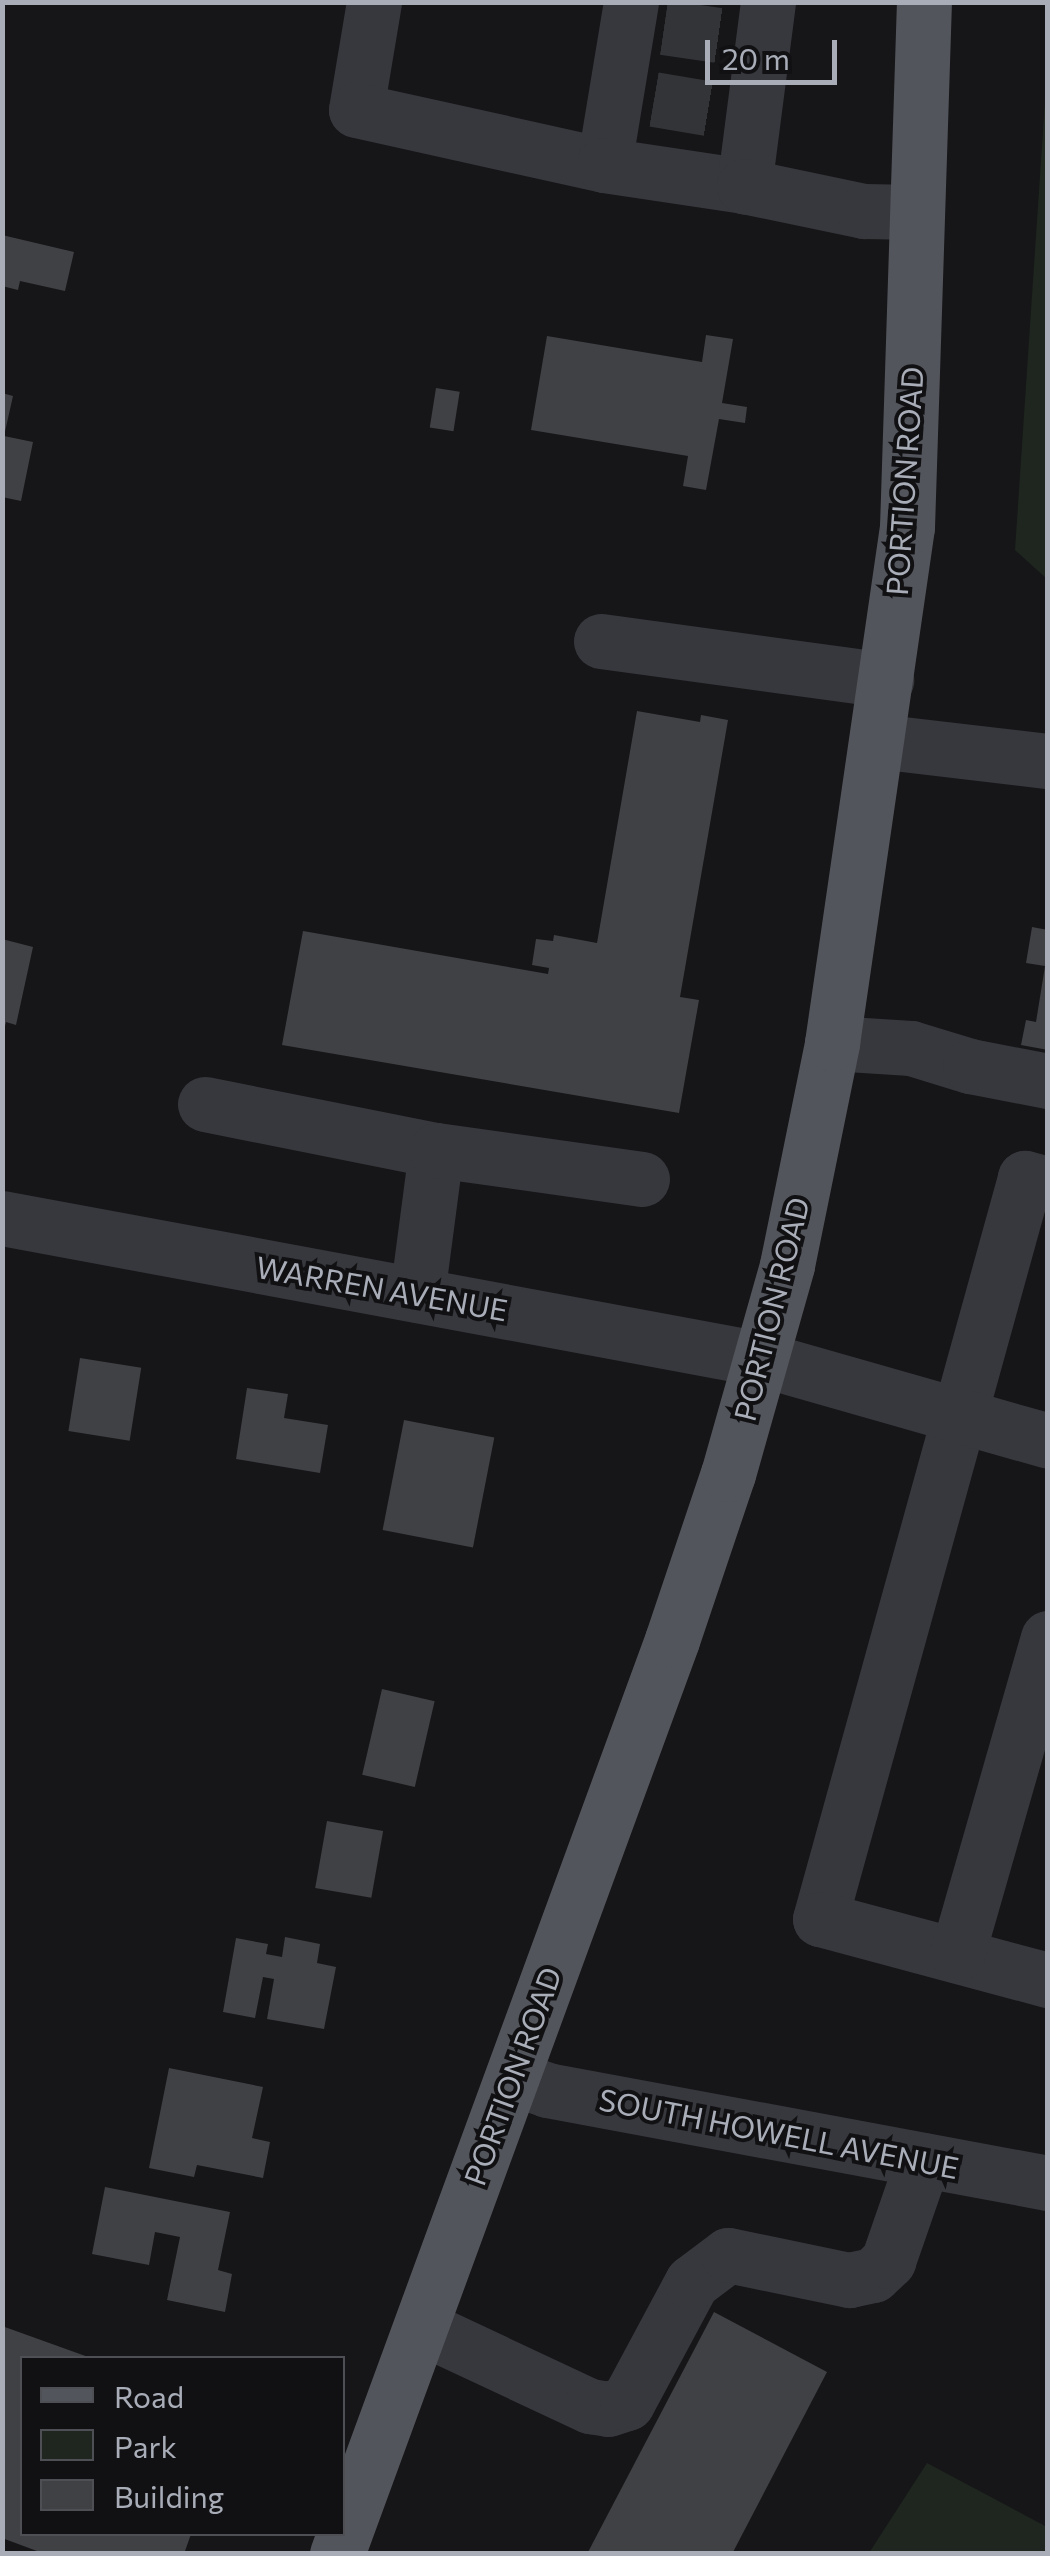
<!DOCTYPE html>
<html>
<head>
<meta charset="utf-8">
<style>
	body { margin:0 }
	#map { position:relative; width:1050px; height:2556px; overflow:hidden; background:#161618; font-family:Commissioner,sans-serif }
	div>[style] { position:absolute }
	.green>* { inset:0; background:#1e261f }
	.building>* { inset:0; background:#404145; transform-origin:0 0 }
	.minor-tunnel>* { height:55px; margin-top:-27.5px; transform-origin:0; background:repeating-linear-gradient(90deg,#333438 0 55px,transparent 0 83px) }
	.minor>* { height:55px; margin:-27.5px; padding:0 27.5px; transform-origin:27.5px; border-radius:27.5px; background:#37383d }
	.major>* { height:55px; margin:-27.5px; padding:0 27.5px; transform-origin:27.5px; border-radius:27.5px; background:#53555c }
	span { translate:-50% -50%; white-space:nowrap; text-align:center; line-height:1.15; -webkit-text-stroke:8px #111113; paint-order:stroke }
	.street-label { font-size:30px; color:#a8adb8 }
	.frame { position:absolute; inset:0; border:5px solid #a8adb8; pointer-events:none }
	.legend { position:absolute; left:20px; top:2356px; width:325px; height:180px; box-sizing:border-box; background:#111113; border:2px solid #4d4f55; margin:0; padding:12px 18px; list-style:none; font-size:30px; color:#a8adb8 }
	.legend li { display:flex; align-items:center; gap:20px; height:50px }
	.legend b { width:50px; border:2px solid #4d4f55 }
	.scale { position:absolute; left:705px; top:40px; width:132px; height:45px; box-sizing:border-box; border:5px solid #a8adb8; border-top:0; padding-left:12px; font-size:30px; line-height:35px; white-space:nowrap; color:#a8adb8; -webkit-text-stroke:8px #111113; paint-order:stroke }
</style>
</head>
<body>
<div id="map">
	<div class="green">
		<div style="clip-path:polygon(1047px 71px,1047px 579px,1015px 550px)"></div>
		<div style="clip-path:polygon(927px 2463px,1047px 2527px,1047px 2553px,869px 2553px)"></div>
	</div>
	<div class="building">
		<div style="clip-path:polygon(2px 235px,74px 252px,65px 291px,20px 281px,18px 290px,2px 286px)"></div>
		<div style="clip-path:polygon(706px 335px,733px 339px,722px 403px,747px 407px,745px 423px,719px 419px,706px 490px,683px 486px,688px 456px,531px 430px,547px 336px,702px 362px)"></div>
		<div style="left:436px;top:388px;width:24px;height:40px;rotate:9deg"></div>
		<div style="clip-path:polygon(2px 393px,13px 396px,4px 436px,33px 442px,21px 501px,2px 497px)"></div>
		<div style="clip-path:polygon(637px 711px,700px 722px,701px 715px,728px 720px,680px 997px,699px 1000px,679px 1113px,282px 1045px,303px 931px,548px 974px,549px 968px,532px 965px,536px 939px,553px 941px,554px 935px,597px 943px)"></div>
		<div style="clip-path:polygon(1032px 927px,1048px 930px,1048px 1050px,1021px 1045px,1026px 1020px,1036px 1022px,1045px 966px,1026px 963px)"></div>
		<div style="clip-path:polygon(2px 939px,33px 947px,16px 1025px,6px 1022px,4px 1030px)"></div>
		<div style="left:80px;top:1358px;width:62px;height:74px;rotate:9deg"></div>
		<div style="clip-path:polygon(247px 1388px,288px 1394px,284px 1418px,328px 1425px,320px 1473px,236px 1459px)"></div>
		<div style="left:404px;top:1420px;width:92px;height:112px;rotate:11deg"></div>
		<div style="left:382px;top:1689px;width:54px;height:88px;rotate:13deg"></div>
		<div style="left:327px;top:1821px;width:57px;height:68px;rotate:10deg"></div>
		<div style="clip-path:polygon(285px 1937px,320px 1944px,317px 1963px,336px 1967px,324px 2029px,267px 2019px,274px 1979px,263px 1977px,255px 2018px,223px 2012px,236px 1938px,268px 1944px,266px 1954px,282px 1957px)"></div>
		<div style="clip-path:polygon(169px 2068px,263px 2087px,252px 2138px,270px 2142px,263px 2178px,197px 2165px,194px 2177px,149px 2168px)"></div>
		<div style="clip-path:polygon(105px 2187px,230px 2212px,218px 2270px,232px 2274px,225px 2312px,167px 2300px,180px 2237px,155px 2232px,149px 2265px,92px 2254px)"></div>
		<div style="clip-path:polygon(714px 2312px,827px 2372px,732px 2554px,587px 2554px)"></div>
		<div style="clip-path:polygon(2px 2326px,91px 2358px,22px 2358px,22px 2534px,191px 2534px,184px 2554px,45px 2554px,2px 2538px)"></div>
	</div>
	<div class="minor-tunnel">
		<div style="left:664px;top:27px;width:76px;rotate:8.3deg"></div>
		<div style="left:654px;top:99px;width:72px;rotate:9.6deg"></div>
	</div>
	<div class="minor">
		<div style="left:374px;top:2px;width:109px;rotate:99.5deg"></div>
		<div style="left:356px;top:110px;width:254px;rotate:12.5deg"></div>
		<div style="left:631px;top:2px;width:165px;rotate:99.4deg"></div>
		<div style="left:604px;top:165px;width:142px;rotate:8.5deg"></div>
		<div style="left:768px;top:2px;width:186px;rotate:97.4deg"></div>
		<div style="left:744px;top:186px;width:123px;rotate:11.8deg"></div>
		<div style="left:864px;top:211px;width:53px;rotate:1.1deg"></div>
		<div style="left:601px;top:641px;width:288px;rotate:7.8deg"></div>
		<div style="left:877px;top:741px;width:172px;rotate:6.7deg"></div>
		<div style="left:832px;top:1043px;width:79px;rotate:3.6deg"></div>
		<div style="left:911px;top:1048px;width:62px;rotate:17deg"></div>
		<div style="left:970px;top:1066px;width:79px;rotate:10.9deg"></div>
		<div style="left:205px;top:1104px;width:236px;rotate:11.3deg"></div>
		<div style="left:1048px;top:1184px;width:24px;rotate:-165deg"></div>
		<div style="left:1025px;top:1178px;width:769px;rotate:105.46deg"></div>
		<div style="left:820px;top:1919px;width:236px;rotate:15deg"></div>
		<div style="left:2px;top:1218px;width:772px;rotate:10.52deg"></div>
		<div style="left:761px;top:1359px;width:298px;rotate:15.9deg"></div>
		<div style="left:417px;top:1295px;width:146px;rotate:-82.5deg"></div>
		<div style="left:436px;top:1150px;width:208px;rotate:8deg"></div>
		<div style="left:957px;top:1955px;width:330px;rotate:-74deg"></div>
		<div style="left:513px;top:2078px;width:36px;rotate:19deg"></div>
		<div style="left:547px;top:2090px;width:510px;rotate:10.52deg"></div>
		<div style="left:421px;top:2327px;width:187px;rotate:25.1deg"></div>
		<div style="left:590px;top:2406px;width:18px;rotate:9deg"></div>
		<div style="left:608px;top:2409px;width:20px;rotate:-18deg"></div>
		<div style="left:627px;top:2403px;width:137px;rotate:-61.8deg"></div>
		<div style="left:692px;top:2282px;width:45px;rotate:-36.9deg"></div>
		<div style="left:728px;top:2255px;width:124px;rotate:11.7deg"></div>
		<div style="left:849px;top:2280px;width:25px;rotate:-12deg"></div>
		<div style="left:873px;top:2275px;width:21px;rotate:-43deg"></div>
		<div style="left:888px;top:2261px;width:107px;rotate:-70.9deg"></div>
	</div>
	<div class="major">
		<div style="left:337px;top:2554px;width:973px;rotate:-69.87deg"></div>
		<div style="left:672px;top:1640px;width:175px;rotate:-71.4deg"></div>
		<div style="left:728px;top:1474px;width:217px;rotate:-74.2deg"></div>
		<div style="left:787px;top:1265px;width:227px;rotate:-78.5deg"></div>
		<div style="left:832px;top:1043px;width:521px;rotate:-81.73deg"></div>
		<div style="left:907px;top:527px;width:525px;rotate:-88.15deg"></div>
	</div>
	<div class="street-label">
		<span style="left:904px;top:481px;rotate:-86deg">PORTION ROAD</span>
		<span style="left:382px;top:1288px;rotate:10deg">WARREN AVENUE</span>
		<span style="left:771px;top:1309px;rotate:-76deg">PORTION ROAD</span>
		<span style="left:512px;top:2076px;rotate:-70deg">PORTION ROAD</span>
		<span style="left:779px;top:2133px;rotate:11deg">SOUTH HOWELL AVENUE</span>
	</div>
	<div class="frame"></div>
	<ul class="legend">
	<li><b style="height:12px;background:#53555c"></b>Road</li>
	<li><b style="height:28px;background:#1e261f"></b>Park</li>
	<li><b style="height:28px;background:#404145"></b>Building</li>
	</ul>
	<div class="scale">20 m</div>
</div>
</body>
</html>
